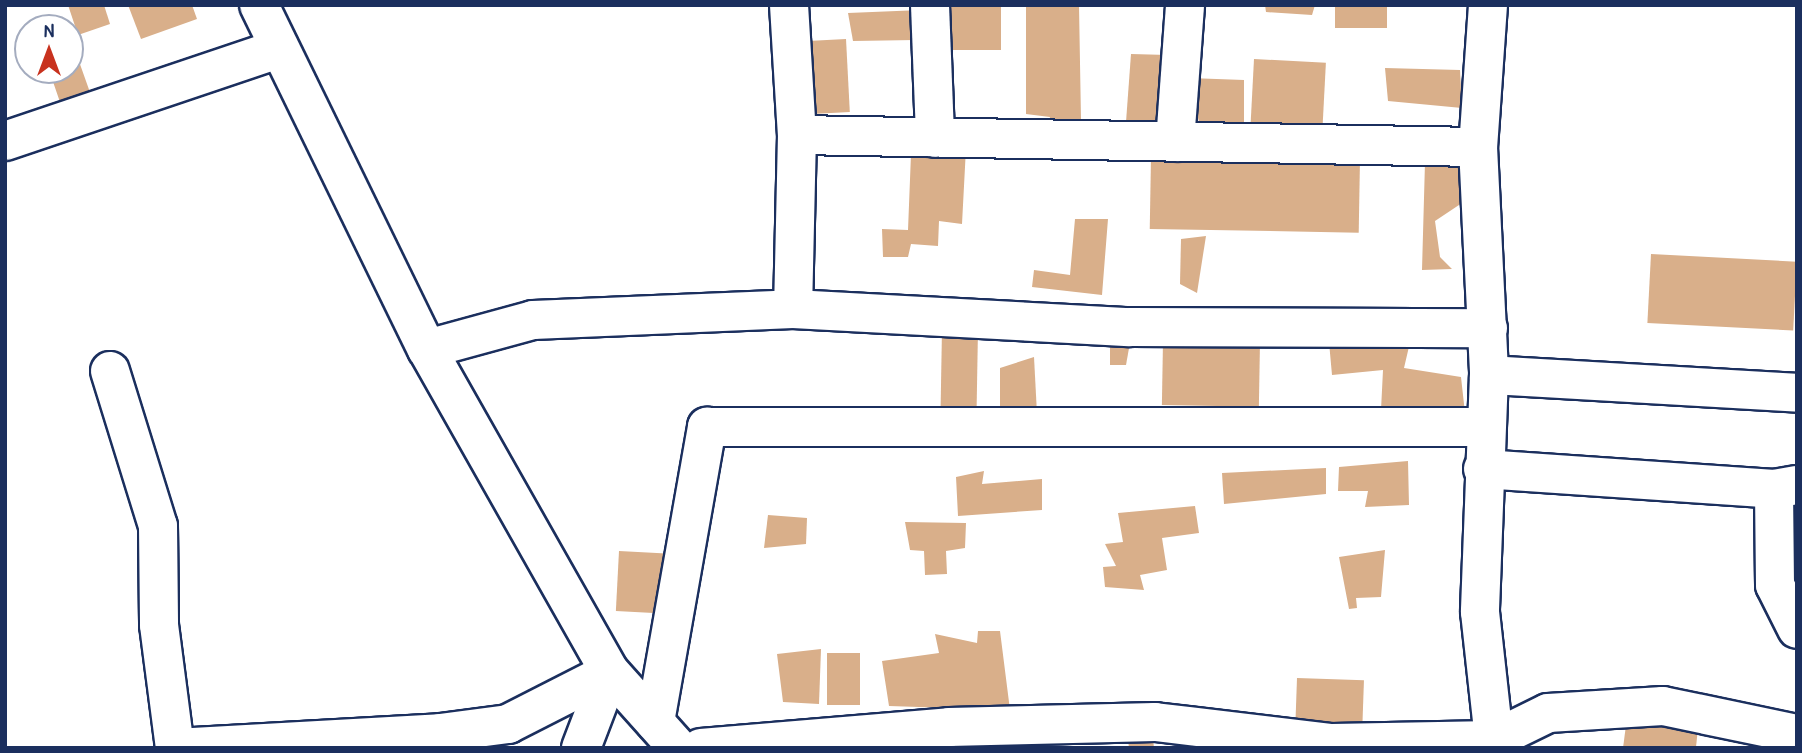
<!DOCTYPE html>
<html>
<head>
<meta charset="utf-8">
<style>
	body { margin:0 }
	#map { position:relative; width:1802px; height:753px; overflow:hidden; background:#fff; font-family:"Patrick Hand",sans-serif }
	div>[style] { position:absolute }
	.building>* { inset:0; background:#d9af8a; transform-origin:0 0 }
	.roads { filter:drop-shadow(2px 0 #1b2f5e) drop-shadow(-2px 0 #1b2f5e) drop-shadow(0 2px #1b2f5e) drop-shadow(0 -2px #1b2f5e) }
	.minor>* { height:38px; margin:-19px; padding:0 19px; transform-origin:19px; border-radius:19px; background:#fff }
	span { translate:-50% -50%; white-space:nowrap; text-align:center; line-height:1.15; -webkit-text-stroke:5px #fff; paint-order:stroke }
	.frame { position:absolute; inset:0; border:7px solid #1b2f5e; pointer-events:none }
	.north { position:absolute; left:14px; top:14px; width:70px; height:70px; box-sizing:border-box; background:#fff; border:2px solid #a4acbf; border-radius:50%; rotate:0deg; font-size:19px; font-weight:700; line-height:28px; text-align:center; color:#1b2f5e }
	.north::after { content:''; display:block; margin:auto; width:24px; height:32px; background:#c8321e; clip-path:polygon(50% 0,100% 100%,50% 72%,0 100%) }
</style>
</head>
<body>
<div id="map">
	<div class="building">
		<div style="clip-path:polygon(68px 5px,104px 5px,110px 24px,78px 35px)"></div>
		<div style="clip-path:polygon(128px 5px,192px 5px,197px 19px,141px 39px)"></div>
		<div style="left:937px;top:5px;width:64px;height:45px"></div>
		<div style="clip-path:polygon(1026px 5px,1079px 5px,1081px 120px,1048px 125px,1050px 117px,1026px 114px)"></div>
		<div style="clip-path:polygon(1265px 5px,1315px 5px,1312px 15px,1266px 12px)"></div>
		<div style="left:1335px;top:5px;width:52px;height:23px"></div>
		<div style="clip-path:polygon(921px 10px,915px 40px,853px 41px,848px 13px)"></div>
		<div style="clip-path:polygon(70px 36px,92px 98px,62px 108px,49px 70px,70px 70px)"></div>
		<div style="left:846px;top:39px;width:73px;height:43px;rotate:87deg"></div>
		<div style="clip-path:polygon(1131px 54px,1168px 55px,1167px 128px,1126px 122px)"></div>
		<div style="left:1254px;top:59px;width:72px;height:70px;rotate:3deg"></div>
		<div style="clip-path:polygon(1385px 68px,1460px 70px,1462px 108px,1388px 101px)"></div>
		<div style="clip-path:polygon(1189px 78px,1244px 80px,1244px 125px,1199px 122px)"></div>
		<div style="clip-path:polygon(966px 148px,962px 224px,939px 221px,938px 246px,911px 244px,908px 257px,883px 257px,882px 229px,908px 230px,911px 154px)"></div>
		<div style="left:1151px;top:157px;width:209px;height:72px;rotate:1deg"></div>
		<div style="clip-path:polygon(1425px 162px,1471px 167px,1471px 197px,1435px 221px,1440px 257px,1452px 269px,1422px 270px)"></div>
		<div style="clip-path:polygon(1075px 219px,1108px 219px,1102px 295px,1032px 287px,1034px 270px,1070px 275px)"></div>
		<div style="clip-path:polygon(1206px 236px,1197px 293px,1180px 284px,1181px 239px)"></div>
		<div style="left:1651px;top:254px;width:146px;height:69px;rotate:3deg"></div>
		<div style="left:978px;top:329px;width:79px;height:36px;rotate:91deg"></div>
		<div style="clip-path:polygon(1110px 336px,1131px 337px,1126px 365px,1110px 365px)"></div>
		<div style="clip-path:polygon(1411px 338px,1404px 368px,1461px 377px,1465px 413px,1381px 410px,1383px 370px,1332px 375px,1329px 342px)"></div>
		<div style="left:1163px;top:341px;width:97px;height:64px;rotate:1deg"></div>
		<div style="clip-path:polygon(1034px 357px,1037px 414px,1000px 412px,1000px 368px)"></div>
		<div style="clip-path:polygon(1408px 461px,1409px 505px,1365px 507px,1368px 491px,1338px 491px,1339px 467px)"></div>
		<div style="clip-path:polygon(1326px 468px,1326px 494px,1224px 504px,1222px 473px)"></div>
		<div style="clip-path:polygon(984px 471px,982px 484px,1042px 479px,1042px 510px,958px 516px,956px 477px)"></div>
		<div style="clip-path:polygon(1195px 506px,1199px 533px,1162px 538px,1167px 570px,1140px 575px,1144px 590px,1105px 587px,1103px 567px,1116px 566px,1105px 544px,1123px 542px,1118px 513px)"></div>
		<div style="clip-path:polygon(768px 515px,807px 518px,806px 544px,764px 548px)"></div>
		<div style="clip-path:polygon(905px 522px,966px 523px,965px 548px,946px 551px,947px 574px,925px 575px,924px 551px,910px 550px)"></div>
		<div style="clip-path:polygon(1385px 550px,1381px 597px,1356px 598px,1357px 608px,1349px 609px,1339px 557px)"></div>
		<div style="left:619px;top:551px;width:52px;height:60px;rotate:3deg"></div>
		<div style="clip-path:polygon(978px 631px,1000px 631px,1010px 710px,889px 706px,882px 661px,939px 653px,935px 634px,977px 643px)"></div>
		<div style="clip-path:polygon(821px 649px,819px 704px,783px 702px,777px 654px)"></div>
		<div style="left:860px;top:653px;width:52px;height:33px;rotate:90deg"></div>
		<div style="left:1297px;top:678px;width:67px;height:52px;rotate:2deg"></div>
		<div style="clip-path:polygon(1628px 710px,1699px 719px,1696px 747px,1623px 748px)"></div>
		<div style="left:984px;top:737px;width:49px;height:11px;rotate:1deg"></div>
		<div style="clip-path:polygon(1153px 739px,1154px 748px,1129px 748px,1128px 740px)"></div>
	</div>
	<div class="roads">
		<div class="minor">
			<div style="left:259px;top:5px;width:383px;rotate:64deg"></div>
			<div style="left:427px;top:349px;width:371px;rotate:60.5deg"></div>
			<div style="left:610px;top:672px;width:102px;rotate:48.2deg"></div>
			<div style="left:789px;top:5px;width:130px;rotate:86.5deg"></div>
			<div style="left:797px;top:135px;width:174px;rotate:91.3deg"></div>
			<div style="left:930px;top:5px;width:133px;rotate:87.8deg"></div>
			<div style="left:1488px;top:5px;width:142px;rotate:94deg"></div>
			<div style="left:1478px;top:147px;width:228px;rotate:87.2deg"></div>
			<div style="left:1489px;top:375px;width:237px;rotate:92.2deg"></div>
			<div style="left:1480px;top:612px;width:137px;rotate:83.7deg"></div>
			<div style="left:797px;top:135px;width:681px;rotate:1.01deg"></div>
			<div style="left:5px;top:141px;width:288px;rotate:-18.6deg"></div>
			<div style="left:1175px;top:142px;width:137px;rotate:-85.8deg"></div>
			<div style="left:427px;top:349px;width:110px;rotate:-15.3deg"></div>
			<div style="left:533px;top:320px;width:260px;rotate:-2.4deg"></div>
			<div style="left:793px;top:309px;width:337px;rotate:3.1deg"></div>
			<div style="left:1130px;top:327px;width:358px;rotate:0.2deg"></div>
			<div style="left:110px;top:371px;width:162px;rotate:72.8deg"></div>
			<div style="left:158px;top:526px;width:99px;rotate:89.4deg"></div>
			<div style="left:159px;top:625px;width:124px;rotate:82.6deg"></div>
			<div style="left:1489px;top:375px;width:309px;rotate:3.3deg"></div>
			<div style="left:1483px;top:469px;width:292px;rotate:3.9deg"></div>
			<div style="left:1774px;top:489px;width:23px;rotate:-10deg"></div>
			<div style="left:1774px;top:489px;width:96px;rotate:89.4deg"></div>
			<div style="left:1775px;top:585px;width:49px;rotate:63.4deg"></div>
			<div style="left:655px;top:722px;width:300px;rotate:-80deg"></div>
			<div style="left:707px;top:427px;width:779px"></div>
			<div style="left:175px;top:748px;width:265px;rotate:-3.2deg"></div>
			<div style="left:440px;top:733px;width:69px;rotate:-7.5deg"></div>
			<div style="left:508px;top:724px;width:114px;rotate:-27deg"></div>
			<div style="left:581px;top:748px;width:81px;rotate:-69.1deg"></div>
			<div style="left:701px;top:748px;width:249px;rotate:-4.8deg"></div>
			<div style="left:949px;top:727px;width:206px;rotate:-1.4deg"></div>
			<div style="left:1155px;top:722px;width:178px;rotate:6.8deg"></div>
			<div style="left:1332px;top:743px;width:161px;rotate:-1.1deg"></div>
			<div style="left:1493px;top:740px;width:61px;rotate:-26.1deg"></div>
			<div style="left:1548px;top:713px;width:115px;rotate:-3.5deg"></div>
			<div style="left:1663px;top:706px;width:137px;rotate:11.8deg"></div>
		</div>
	</div>
	<div class="frame"></div>
	<div class="north">N</div>
</div>
</body>
</html>
